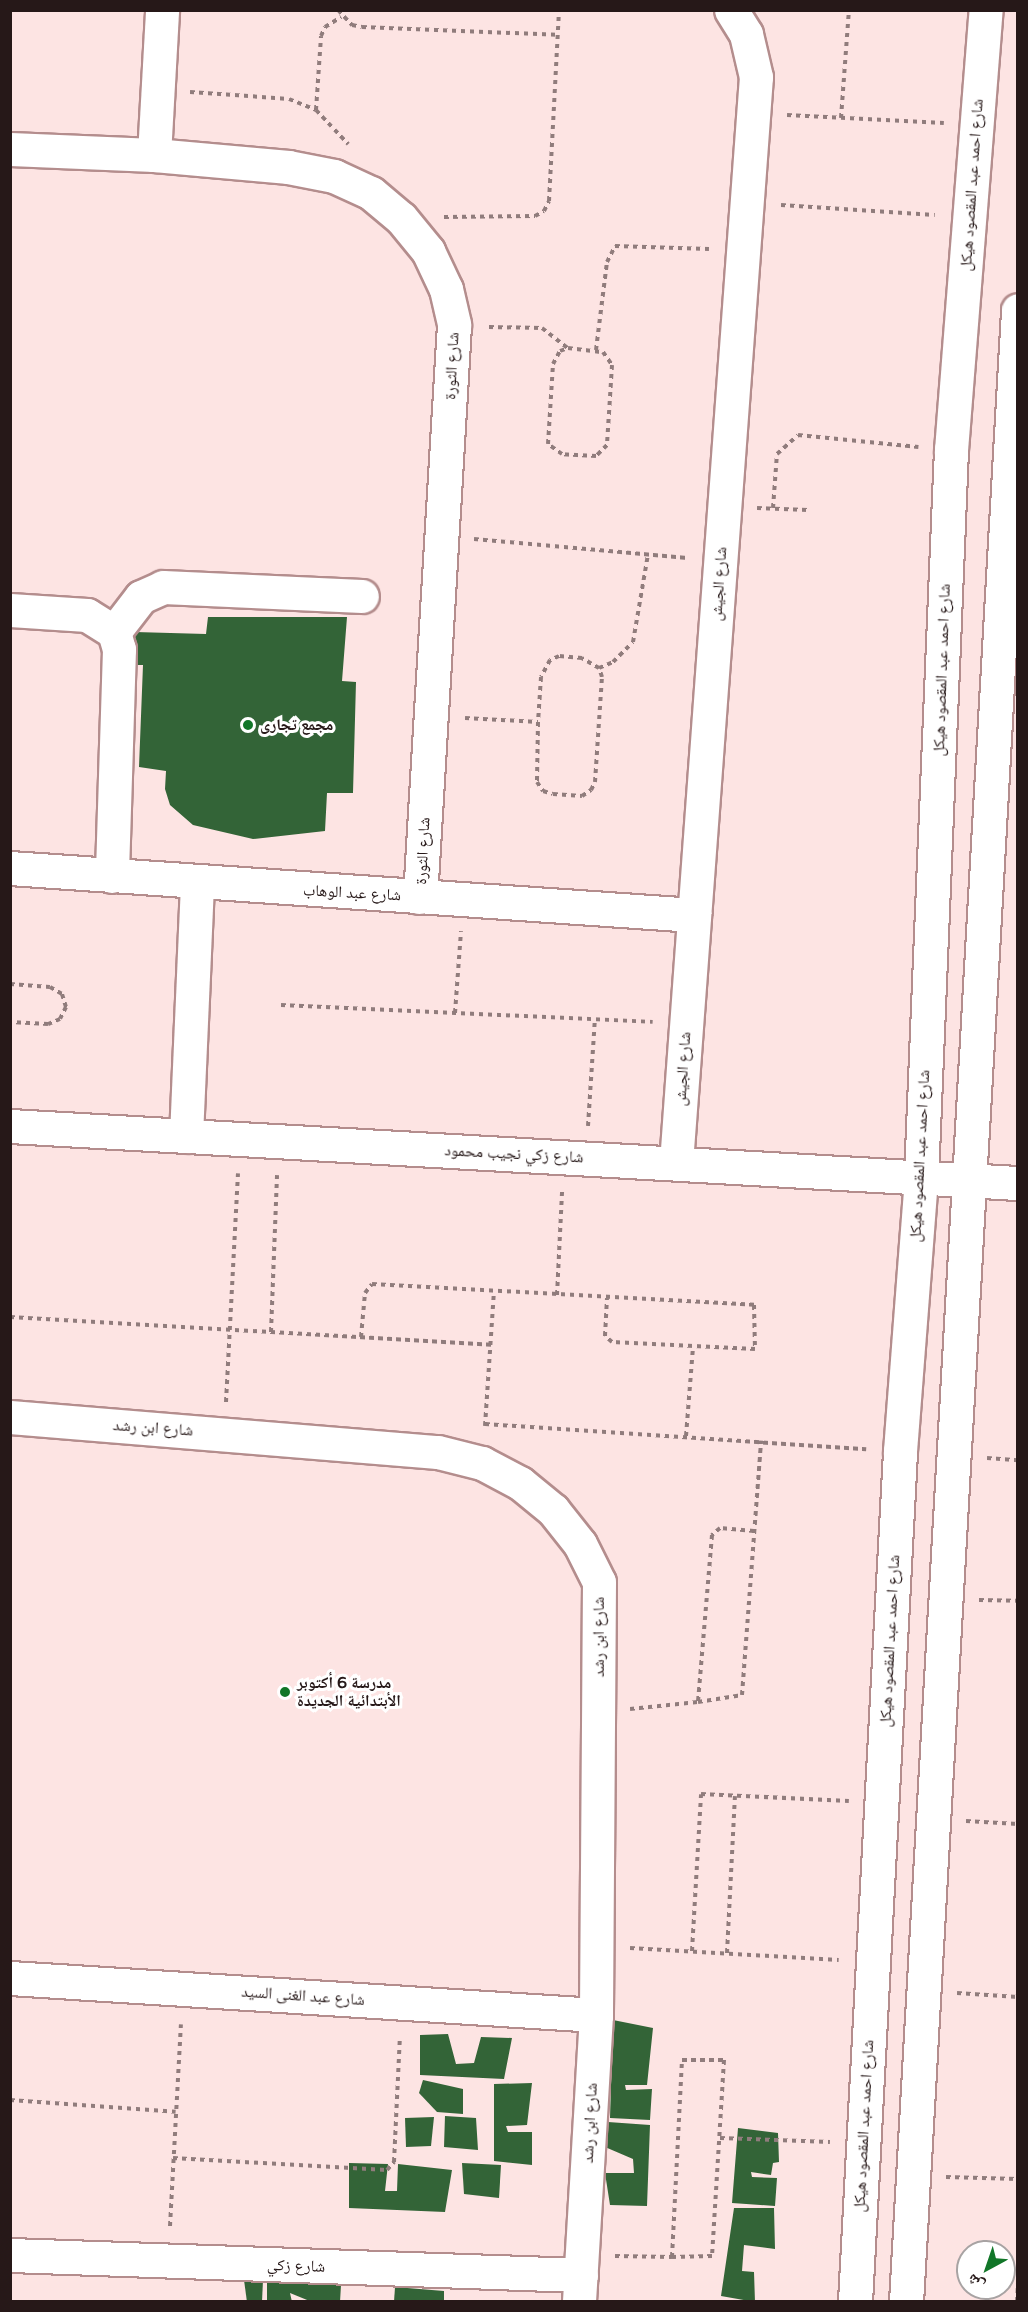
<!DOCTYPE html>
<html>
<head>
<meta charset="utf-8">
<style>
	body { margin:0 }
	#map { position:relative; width:1028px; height:2312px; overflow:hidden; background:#fde4e3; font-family:"Varela Round","Noto Naskh Arabic",sans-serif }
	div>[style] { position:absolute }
	.building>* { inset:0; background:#336437 }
	.path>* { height:4px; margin-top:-2px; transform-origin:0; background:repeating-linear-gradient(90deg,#907c7c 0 4.5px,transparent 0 9px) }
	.roads { filter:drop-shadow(2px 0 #b48d8d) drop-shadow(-2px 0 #b48d8d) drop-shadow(0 2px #b48d8d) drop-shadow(0 -2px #b48d8d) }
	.minor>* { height:33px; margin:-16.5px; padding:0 16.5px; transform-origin:16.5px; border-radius:16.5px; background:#fff }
	.dots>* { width:16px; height:16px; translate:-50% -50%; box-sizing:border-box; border:3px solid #fff; border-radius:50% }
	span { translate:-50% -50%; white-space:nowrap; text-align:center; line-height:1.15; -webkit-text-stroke:6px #fff; paint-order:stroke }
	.street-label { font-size:16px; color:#261818 }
	.poi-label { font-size:16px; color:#261818; font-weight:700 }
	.left { translate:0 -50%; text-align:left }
	.frame { position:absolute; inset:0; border:12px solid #261818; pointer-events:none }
	.north { position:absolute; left:956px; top:2240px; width:60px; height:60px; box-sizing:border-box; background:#fff; border:2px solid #a8a3a3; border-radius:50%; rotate:220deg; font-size:16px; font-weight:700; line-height:24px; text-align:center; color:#261818 }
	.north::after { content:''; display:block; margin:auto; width:21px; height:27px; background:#117628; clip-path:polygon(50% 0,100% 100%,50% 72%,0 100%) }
</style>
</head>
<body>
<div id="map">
	<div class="building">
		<div style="clip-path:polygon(208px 617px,347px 617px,342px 681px,356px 682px,353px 793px,327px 793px,325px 831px,253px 839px,193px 825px,170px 805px,165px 789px,166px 771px,139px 767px,143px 665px,131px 665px,135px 632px,206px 634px)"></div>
		<div style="clip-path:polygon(613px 2020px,653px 2028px,647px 2085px,625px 2085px,626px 2090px,652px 2089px,650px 2120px,610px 2118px)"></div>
		<div style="clip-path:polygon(448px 2034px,456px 2064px,474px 2063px,481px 2037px,512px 2038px,504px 2079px,420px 2075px,420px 2035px)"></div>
		<div style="clip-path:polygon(423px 2080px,463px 2089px,463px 2114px,437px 2112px,419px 2093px)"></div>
		<div style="clip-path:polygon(532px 2083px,527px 2125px,506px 2126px,508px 2132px,532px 2132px,532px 2165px,494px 2161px,494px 2084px)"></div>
		<div style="clip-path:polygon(445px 2116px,476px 2118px,478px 2150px,444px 2147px)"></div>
		<div style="clip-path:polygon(434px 2117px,431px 2146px,406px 2147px,405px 2118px)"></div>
		<div style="clip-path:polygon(608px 2122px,650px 2125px,647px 2206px,610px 2205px,605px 2173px,634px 2173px,633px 2159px,605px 2147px)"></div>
		<div style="clip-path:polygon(738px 2128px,778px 2133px,779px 2162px,773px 2163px,771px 2175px,751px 2172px,752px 2177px,777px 2178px,775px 2206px,732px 2203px)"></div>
		<div style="clip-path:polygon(349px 2163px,388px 2164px,385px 2191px,397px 2191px,398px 2164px,452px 2170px,445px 2212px,349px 2208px)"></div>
		<div style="clip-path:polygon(462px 2163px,501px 2165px,499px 2198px,464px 2194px)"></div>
		<div style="clip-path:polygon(734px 2208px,774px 2208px,775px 2249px,744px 2245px,742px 2271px,754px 2272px,755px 2302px,721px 2296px)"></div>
		<div style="clip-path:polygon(244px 2280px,263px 2280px,262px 2302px,247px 2302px)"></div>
		<div style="clip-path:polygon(267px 2280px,341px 2285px,340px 2302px,312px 2302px,290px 2293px,292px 2302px,267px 2302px)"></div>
		<div style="clip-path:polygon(395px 2287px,444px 2291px,444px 2302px,394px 2302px)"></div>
	</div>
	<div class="path">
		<div style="left:338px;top:10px;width:21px;rotate:47deg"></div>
		<div style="left:352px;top:25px;width:10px;rotate:11deg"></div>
		<div style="left:362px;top:27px;width:195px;rotate:2.3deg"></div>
		<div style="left:190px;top:92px;width:99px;rotate:4deg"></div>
		<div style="left:289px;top:99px;width:29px;rotate:22deg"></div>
		<div style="left:316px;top:110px;width:47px;rotate:46.7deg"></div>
		<div style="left:316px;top:110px;width:74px;rotate:-86.1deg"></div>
		<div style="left:321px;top:36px;width:10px;rotate:-66deg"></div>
		<div style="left:325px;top:27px;width:19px;rotate:-32deg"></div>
		<div style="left:787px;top:115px;width:157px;rotate:2.9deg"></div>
		<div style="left:841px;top:118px;width:108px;rotate:-85.8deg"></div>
		<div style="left:781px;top:205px;width:154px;rotate:3.7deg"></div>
		<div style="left:444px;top:217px;width:91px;rotate:-0.6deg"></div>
		<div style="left:535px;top:216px;width:10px;rotate:-29deg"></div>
		<div style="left:544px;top:211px;width:11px;rotate:-63deg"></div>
		<div style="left:549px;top:201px;width:191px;rotate:-87deg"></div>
		<div style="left:489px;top:327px;width:53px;rotate:1.1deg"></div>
		<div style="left:542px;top:328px;width:33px;rotate:38deg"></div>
		<div style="left:568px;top:348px;width:35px;rotate:7deg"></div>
		<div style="left:603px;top:352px;width:16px;rotate:55deg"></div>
		<div style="left:612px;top:365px;width:80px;rotate:93.6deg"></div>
		<div style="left:607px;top:445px;width:16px;rotate:135deg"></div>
		<div style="left:596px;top:456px;width:34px;rotate:-177deg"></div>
		<div style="left:562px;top:454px;width:17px;rotate:-144deg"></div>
		<div style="left:548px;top:444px;width:80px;rotate:-86.4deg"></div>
		<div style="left:553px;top:364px;width:15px;rotate:-62deg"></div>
		<div style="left:560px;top:351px;width:9px;rotate:-21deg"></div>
		<div style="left:596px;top:350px;width:89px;rotate:-82.9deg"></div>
		<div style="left:607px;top:262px;width:18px;rotate:-63deg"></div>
		<div style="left:615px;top:246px;width:94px;rotate:1.8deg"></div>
		<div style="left:757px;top:508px;width:51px;rotate:2.2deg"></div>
		<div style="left:773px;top:508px;width:54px;rotate:-85.8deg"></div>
		<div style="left:777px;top:454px;width:28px;rotate:-42deg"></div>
		<div style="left:798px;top:435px;width:121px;rotate:5.7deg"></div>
		<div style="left:474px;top:539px;width:214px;rotate:5.1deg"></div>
		<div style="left:599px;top:668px;width:15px;rotate:-23deg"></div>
		<div style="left:613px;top:662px;width:28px;rotate:-45deg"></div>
		<div style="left:633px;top:642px;width:89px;rotate:-80.3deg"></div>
		<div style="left:465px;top:718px;width:73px;rotate:3.1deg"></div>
		<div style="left:538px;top:722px;width:60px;rotate:91deg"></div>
		<div style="left:537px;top:782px;width:11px;rotate:56deg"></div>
		<div style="left:543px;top:791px;width:10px;rotate:17deg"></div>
		<div style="left:553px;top:794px;width:29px;rotate:4deg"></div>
		<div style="left:582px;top:796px;width:11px;rotate:-34deg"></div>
		<div style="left:591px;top:790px;width:9px;rotate:-63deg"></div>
		<div style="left:595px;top:782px;width:105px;rotate:-86.2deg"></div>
		<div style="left:602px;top:677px;width:9px;rotate:-108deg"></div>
		<div style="left:599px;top:668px;width:20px;rotate:-150deg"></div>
		<div style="left:582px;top:658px;width:23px;rotate:-175deg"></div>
		<div style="left:559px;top:656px;width:10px;rotate:156deg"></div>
		<div style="left:550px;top:660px;width:19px;rotate:118deg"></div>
		<div style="left:541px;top:677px;width:45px;rotate:93.8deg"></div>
		<div style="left:10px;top:984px;width:40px;rotate:4.3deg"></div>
		<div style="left:50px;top:987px;width:14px;rotate:30deg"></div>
		<div style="left:62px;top:994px;width:14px;rotate:73deg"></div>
		<div style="left:66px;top:1007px;width:13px;rotate:117deg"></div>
		<div style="left:60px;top:1019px;width:13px;rotate:157deg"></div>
		<div style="left:48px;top:1024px;width:38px;rotate:-177deg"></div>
		<div style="left:281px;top:1005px;width:372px;rotate:2.6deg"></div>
		<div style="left:455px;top:1013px;width:82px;rotate:-85.8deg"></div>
		<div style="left:588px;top:1126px;width:107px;rotate:-86.3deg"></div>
		<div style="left:557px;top:1295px;width:104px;rotate:-87.2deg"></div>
		<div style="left:10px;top:1317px;width:482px;rotate:3.3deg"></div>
		<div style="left:271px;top:1332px;width:157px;rotate:-87.8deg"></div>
		<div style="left:361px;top:1337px;width:44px;rotate:-84.8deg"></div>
		<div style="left:365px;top:1293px;width:11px;rotate:-52deg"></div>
		<div style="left:372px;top:1284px;width:383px;rotate:3.1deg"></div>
		<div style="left:754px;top:1305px;width:44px;rotate:88.7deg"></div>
		<div style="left:755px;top:1349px;width:143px;rotate:-177.2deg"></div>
		<div style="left:612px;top:1342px;width:9px;rotate:-139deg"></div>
		<div style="left:605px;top:1336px;width:38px;rotate:-87deg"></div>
		<div style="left:226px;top:1402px;width:229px;rotate:-87deg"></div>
		<div style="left:485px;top:1424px;width:382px;rotate:3.8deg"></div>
		<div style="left:485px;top:1426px;width:134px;rotate:-86.2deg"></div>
		<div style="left:686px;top:1436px;width:88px;rotate:-85.5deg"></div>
		<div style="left:987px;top:1458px;width:31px;rotate:4deg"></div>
		<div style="left:754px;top:1531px;width:34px;rotate:-175deg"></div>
		<div style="left:720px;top:1528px;width:11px;rotate:139deg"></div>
		<div style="left:712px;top:1535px;width:168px;rotate:94.8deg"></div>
		<div style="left:698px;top:1702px;width:45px;rotate:-9deg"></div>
		<div style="left:742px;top:1695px;width:255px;rotate:-85.7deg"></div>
		<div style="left:979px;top:1600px;width:39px;rotate:1deg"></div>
		<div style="left:630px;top:1709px;width:68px;rotate:-5.9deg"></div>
		<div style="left:966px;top:1821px;width:52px;rotate:3.3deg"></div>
		<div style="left:630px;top:1948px;width:209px;rotate:3.3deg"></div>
		<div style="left:692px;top:1951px;width:157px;rotate:-86.7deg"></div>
		<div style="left:701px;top:1794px;width:148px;rotate:2.7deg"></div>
		<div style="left:727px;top:1953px;width:157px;rotate:-87.1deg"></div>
		<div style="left:957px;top:1993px;width:61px;rotate:3.8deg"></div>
		<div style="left:10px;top:2100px;width:166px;rotate:4.1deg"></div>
		<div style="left:720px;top:2138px;width:110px;rotate:2.1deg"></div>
		<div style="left:173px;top:2158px;width:214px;rotate:3.2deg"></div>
		<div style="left:387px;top:2170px;width:11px;rotate:-49deg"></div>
		<div style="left:394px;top:2162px;width:126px;rotate:-87.3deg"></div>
		<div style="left:946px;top:2177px;width:72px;rotate:1.6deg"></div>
		<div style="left:170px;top:2226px;width:202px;rotate:-86.9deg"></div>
		<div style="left:615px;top:2256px;width:57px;rotate:1deg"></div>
		<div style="left:672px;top:2257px;width:197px;rotate:-87.1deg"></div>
		<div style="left:682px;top:2060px;width:42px"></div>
		<div style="left:724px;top:2060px;width:196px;rotate:93.5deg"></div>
		<div style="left:712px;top:2256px;width:40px;rotate:178.6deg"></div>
		<div style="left:1017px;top:2302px;width:20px;rotate:-87deg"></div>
	</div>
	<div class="roads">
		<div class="minor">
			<div style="left:10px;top:149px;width:144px;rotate:2.4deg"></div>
			<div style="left:154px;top:155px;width:135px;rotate:5.1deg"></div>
			<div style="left:288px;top:167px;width:47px;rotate:11.1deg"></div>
			<div style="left:334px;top:176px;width:41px;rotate:24.7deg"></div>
			<div style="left:371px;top:193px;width:39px;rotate:40deg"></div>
			<div style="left:401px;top:218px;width:43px;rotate:50.7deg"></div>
			<div style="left:428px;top:251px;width:42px;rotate:64.7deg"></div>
			<div style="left:446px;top:289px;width:37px;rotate:77deg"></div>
			<div style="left:454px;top:325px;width:573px;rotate:93.4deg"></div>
			<div style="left:154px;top:155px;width:145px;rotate:-86.8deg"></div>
			<div style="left:10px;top:610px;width:77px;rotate:3.7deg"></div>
			<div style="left:87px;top:615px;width:32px;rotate:32deg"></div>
			<div style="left:114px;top:632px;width:18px;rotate:74deg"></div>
			<div style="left:119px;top:649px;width:227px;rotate:91.8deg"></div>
			<div style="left:114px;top:632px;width:44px;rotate:-52.4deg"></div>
			<div style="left:141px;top:597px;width:24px;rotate:-24deg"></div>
			<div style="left:163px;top:587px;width:199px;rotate:2.6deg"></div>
			<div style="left:10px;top:868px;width:686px;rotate:3.93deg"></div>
			<div style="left:10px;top:1126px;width:1010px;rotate:3.24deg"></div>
			<div style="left:186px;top:1136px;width:253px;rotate:-87.5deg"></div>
			<div style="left:676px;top:1163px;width:1089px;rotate:-85.79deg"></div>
			<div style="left:756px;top:77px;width:44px;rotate:-103.1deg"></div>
			<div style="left:746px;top:34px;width:28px;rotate:-122deg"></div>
			<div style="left:10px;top:1417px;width:429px;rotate:4.7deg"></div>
			<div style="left:438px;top:1452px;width:45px;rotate:14deg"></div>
			<div style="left:482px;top:1463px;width:43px;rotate:27.8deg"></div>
			<div style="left:520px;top:1483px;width:43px;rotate:39.3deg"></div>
			<div style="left:553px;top:1510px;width:43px;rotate:51.5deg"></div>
			<div style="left:580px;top:1544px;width:42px;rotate:63.4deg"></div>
			<div style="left:599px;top:1582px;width:433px;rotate:90.4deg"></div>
			<div style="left:596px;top:2015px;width:288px;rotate:93.4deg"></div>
			<div style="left:10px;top:1978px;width:587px;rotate:3.61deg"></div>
			<div style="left:10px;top:2255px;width:571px;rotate:2.01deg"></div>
			<div style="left:855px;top:2302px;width:852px;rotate:-86.97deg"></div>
			<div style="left:900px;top:1451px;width:275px;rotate:-85.6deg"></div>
			<div style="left:921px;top:1177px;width:728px;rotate:-87.64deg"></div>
			<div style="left:951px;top:450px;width:441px;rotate:-85.5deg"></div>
			<div style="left:906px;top:2302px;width:1995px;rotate:-86.78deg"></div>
		</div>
	</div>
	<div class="dots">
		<div style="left:248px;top:725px;background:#117628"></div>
		<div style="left:285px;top:1692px;background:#117628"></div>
	</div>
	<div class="street-label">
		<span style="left:972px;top:185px;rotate:-86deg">شارع احمد عبد المقصود هيكل</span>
		<span style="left:452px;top:366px;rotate:-87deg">شارع الثورة</span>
		<span style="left:719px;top:584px;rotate:-86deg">شارع الجيش</span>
		<span style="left:942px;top:670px;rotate:-88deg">شارع احمد عبد المقصود هيكل</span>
		<span style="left:423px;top:851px;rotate:-87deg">شارع الثورة</span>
		<span style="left:352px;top:893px;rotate:3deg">شارع عبد الوهاب</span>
		<span style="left:683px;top:1069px;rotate:-86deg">شارع الجيش</span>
		<span style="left:514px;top:1154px;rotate:3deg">شارع زكي نجيب محمود</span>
		<span style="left:920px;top:1156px;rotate:-87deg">شارع احمد عبد المقصود هيكل</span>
		<span style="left:153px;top:1428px;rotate:4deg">شارع ابن رشد</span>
		<span style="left:599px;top:1637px;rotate:-90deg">شارع ابن رشد</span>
		<span style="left:890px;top:1641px;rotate:-87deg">شارع احمد عبد المقصود هيكل</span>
		<span style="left:303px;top:1996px;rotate:4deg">شارع عبد الغنى السيد</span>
		<span style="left:590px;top:2123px;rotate:-87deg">شارع ابن رشد</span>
		<span style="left:864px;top:2126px;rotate:-87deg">شارع احمد عبد المقصود هيكل</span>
		<span style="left:296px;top:2266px;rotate:2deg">شارع زكي</span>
	</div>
	<div class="poi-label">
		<span class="left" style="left:260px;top:725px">مجمع تجارى</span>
		<span class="left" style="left:297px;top:1692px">مدرسة 6 أكتوبر<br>الأبتدائية الجديدة</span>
	</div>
	<div class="frame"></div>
	<div class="north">ش</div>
</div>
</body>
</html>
